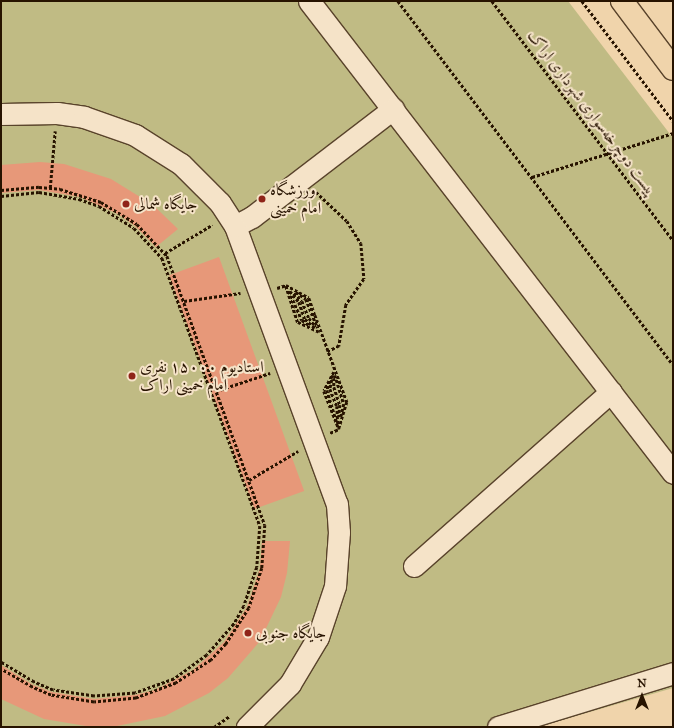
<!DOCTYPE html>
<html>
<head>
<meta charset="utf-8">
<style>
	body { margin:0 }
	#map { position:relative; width:674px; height:728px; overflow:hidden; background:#f0d4ab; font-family:"IM FELL Great Primer",Amiri,serif }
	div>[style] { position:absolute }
	.green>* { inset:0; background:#c0bb84 }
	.building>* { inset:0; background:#e79879; transform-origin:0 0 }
	.path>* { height:2.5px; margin-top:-1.25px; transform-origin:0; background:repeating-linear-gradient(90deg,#271300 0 3px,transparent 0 5px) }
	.roads { filter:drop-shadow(1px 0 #59432b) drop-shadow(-1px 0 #59432b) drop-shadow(0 1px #59432b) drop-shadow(0 -1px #59432b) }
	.minor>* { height:21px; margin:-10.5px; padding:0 10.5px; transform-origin:10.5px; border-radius:10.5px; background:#f5e3c8 }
	.major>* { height:22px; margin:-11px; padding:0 11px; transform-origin:11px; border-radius:11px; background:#f0d4ab }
	.dots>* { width:11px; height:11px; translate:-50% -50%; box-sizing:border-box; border:2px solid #f5e3c8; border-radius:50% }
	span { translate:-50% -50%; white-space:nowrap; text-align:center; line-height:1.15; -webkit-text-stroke:4px #f5e3c8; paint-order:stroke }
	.street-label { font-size:16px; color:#271300 }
	.poi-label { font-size:16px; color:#271300 }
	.left { translate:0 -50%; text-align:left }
	.frame { position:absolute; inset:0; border:2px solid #271300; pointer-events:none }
	.north { position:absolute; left:622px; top:676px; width:40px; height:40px; -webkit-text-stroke:3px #f5e3c8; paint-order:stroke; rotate:0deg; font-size:11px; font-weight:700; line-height:16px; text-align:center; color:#271300 }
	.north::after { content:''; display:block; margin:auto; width:14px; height:18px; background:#271300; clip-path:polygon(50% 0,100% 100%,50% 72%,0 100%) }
</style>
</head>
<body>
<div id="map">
	<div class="green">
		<div style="clip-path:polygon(1px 1px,568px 1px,673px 138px,673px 688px,538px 727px,1px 727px)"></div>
	</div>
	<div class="building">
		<div style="clip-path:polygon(40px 162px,64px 164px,111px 179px,153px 205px,178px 229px,156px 247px,135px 226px,118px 214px,80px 197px,39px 190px,1px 193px,1px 165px)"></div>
		<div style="left:219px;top:257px;width:249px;height:53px;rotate:70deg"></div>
		<div style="clip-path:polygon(262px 541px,290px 541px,287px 573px,281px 597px,260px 641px,228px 678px,209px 693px,165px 716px,117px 726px,92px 727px,44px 719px,1px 699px,1px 665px,33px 685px,52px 692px,94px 699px,135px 695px,155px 690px,193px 670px,224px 642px,247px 607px,260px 568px)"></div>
	</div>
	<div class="path">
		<div style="left:398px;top:1px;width:455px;rotate:52.9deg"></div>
		<div style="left:492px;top:1px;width:300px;rotate:52.9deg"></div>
		<div style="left:582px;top:1px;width:151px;rotate:52.8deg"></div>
		<div style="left:532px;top:177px;width:148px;rotate:-17.3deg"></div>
		<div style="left:50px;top:188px;width:57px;rotate:-85deg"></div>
		<div style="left:1px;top:190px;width:38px;rotate:-5deg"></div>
		<div style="left:39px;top:187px;width:21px;rotate:5deg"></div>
		<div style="left:60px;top:189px;width:43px;rotate:17.6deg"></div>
		<div style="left:101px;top:202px;width:42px;rotate:31.4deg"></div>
		<div style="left:137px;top:224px;width:44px;rotate:46.8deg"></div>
		<div style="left:167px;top:256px;width:286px;rotate:70deg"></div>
		<div style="left:265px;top:525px;width:43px;rotate:94deg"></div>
		<div style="left:262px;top:568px;width:42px;rotate:108deg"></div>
		<div style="left:249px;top:608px;width:43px;rotate:122.6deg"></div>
		<div style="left:226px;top:644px;width:22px;rotate:133deg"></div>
		<div style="left:211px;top:660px;width:42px;rotate:146.7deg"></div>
		<div style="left:176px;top:683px;width:43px;rotate:159.4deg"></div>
		<div style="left:136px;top:698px;width:42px;rotate:174.6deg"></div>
		<div style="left:94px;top:702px;width:44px;rotate:-170.8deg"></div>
		<div style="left:51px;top:695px;width:21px;rotate:-157deg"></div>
		<div style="left:32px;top:687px;width:36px;rotate:-150deg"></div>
		<div style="left:316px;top:192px;width:42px;rotate:43.1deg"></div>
		<div style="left:347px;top:221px;width:26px;rotate:58deg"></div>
		<div style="left:361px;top:243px;width:36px;rotate:85deg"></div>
		<div style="left:364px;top:279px;width:32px;rotate:125deg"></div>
		<div style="left:346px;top:305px;width:42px;rotate:99.7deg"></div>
		<div style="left:339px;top:346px;width:13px;rotate:153deg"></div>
		<div style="left:1px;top:196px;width:38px;rotate:-6deg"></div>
		<div style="left:39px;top:192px;width:41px;rotate:9.9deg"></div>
		<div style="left:79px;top:199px;width:21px;rotate:19deg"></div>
		<div style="left:99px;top:206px;width:41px;rotate:32.2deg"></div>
		<div style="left:134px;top:228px;width:41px;rotate:47deg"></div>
		<div style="left:162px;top:258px;width:285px;rotate:69.9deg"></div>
		<div style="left:260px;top:526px;width:41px;rotate:94.2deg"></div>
		<div style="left:257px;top:567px;width:41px;rotate:108.4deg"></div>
		<div style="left:244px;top:606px;width:21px;rotate:119deg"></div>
		<div style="left:234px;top:624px;width:41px;rotate:131.1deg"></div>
		<div style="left:207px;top:655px;width:41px;rotate:144deg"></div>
		<div style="left:174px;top:679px;width:41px;rotate:160.3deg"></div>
		<div style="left:135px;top:693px;width:41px;rotate:175.8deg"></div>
		<div style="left:94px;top:696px;width:41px;rotate:-171.7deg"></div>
		<div style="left:53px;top:690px;width:21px;rotate:-157deg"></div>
		<div style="left:34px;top:682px;width:39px;rotate:-149deg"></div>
		<div style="left:165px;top:253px;width:55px;rotate:-30.8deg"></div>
		<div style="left:286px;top:285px;width:26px;rotate:29deg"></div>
		<div style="left:309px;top:298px;width:18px;rotate:71deg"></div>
		<div style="left:315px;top:315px;width:93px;rotate:69.8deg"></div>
		<div style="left:347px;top:402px;width:28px;rotate:107deg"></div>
		<div style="left:286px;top:286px;width:38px;rotate:72deg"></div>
		<div style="left:298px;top:322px;width:23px;rotate:25deg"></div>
		<div style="left:277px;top:288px;width:9px;rotate:-18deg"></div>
		<div style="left:289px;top:291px;width:32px;rotate:66deg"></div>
		<div style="left:302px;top:320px;width:9px;rotate:36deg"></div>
		<div style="left:290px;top:291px;width:14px;rotate:51deg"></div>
		<div style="left:299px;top:302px;width:18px;rotate:71deg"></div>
		<div style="left:305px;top:319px;width:15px;rotate:42deg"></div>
		<div style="left:296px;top:292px;width:12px;rotate:35deg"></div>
		<div style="left:306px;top:299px;width:31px;rotate:68deg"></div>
		<div style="left:294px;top:293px;width:11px;rotate:45deg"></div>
		<div style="left:302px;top:301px;width:18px;rotate:68deg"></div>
		<div style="left:309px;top:318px;width:11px;rotate:52deg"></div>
		<div style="left:184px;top:301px;width:57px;rotate:-8.1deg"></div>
		<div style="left:334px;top:372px;width:21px;rotate:118deg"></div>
		<div style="left:324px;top:391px;width:41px;rotate:68.5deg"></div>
		<div style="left:333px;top:375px;width:14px;rotate:102deg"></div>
		<div style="left:330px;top:389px;width:18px;rotate:68deg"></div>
		<div style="left:337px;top:406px;width:21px;rotate:87deg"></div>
		<div style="left:335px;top:375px;width:30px;rotate:73deg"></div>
		<div style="left:344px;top:404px;width:13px;rotate:103deg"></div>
		<div style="left:334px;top:378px;width:9px;rotate:90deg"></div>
		<div style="left:334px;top:387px;width:19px;rotate:72deg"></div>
		<div style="left:340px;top:405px;width:12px;rotate:95deg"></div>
		<div style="left:330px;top:381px;width:9px;rotate:108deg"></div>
		<div style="left:327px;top:390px;width:34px;rotate:73deg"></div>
		<div style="left:216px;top:391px;width:57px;rotate:-18.4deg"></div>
		<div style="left:330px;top:433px;width:10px;rotate:-24deg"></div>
		<div style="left:249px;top:480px;width:57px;rotate:-30.6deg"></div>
		<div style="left:214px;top:727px;width:19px;rotate:-35deg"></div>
	</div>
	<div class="roads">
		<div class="minor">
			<div style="left:309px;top:1px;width:596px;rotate:52.36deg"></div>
			<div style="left:1px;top:114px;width:56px;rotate:-1deg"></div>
			<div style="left:57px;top:113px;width:27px;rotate:8deg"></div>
			<div style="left:84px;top:117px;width:54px;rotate:19.4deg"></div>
			<div style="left:135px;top:135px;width:54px;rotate:32.2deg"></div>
			<div style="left:181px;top:164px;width:55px;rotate:45deg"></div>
			<div style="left:220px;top:203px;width:27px;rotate:57deg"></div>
			<div style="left:235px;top:226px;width:296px;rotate:69.9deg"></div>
			<div style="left:337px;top:504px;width:28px;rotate:86deg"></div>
			<div style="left:339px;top:532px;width:54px;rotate:94.2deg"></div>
			<div style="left:335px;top:586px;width:54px;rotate:108.4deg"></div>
			<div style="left:318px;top:637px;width:55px;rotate:120.8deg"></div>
			<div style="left:290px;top:684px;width:61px;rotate:135deg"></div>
			<div style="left:235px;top:226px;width:19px;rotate:-28deg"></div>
			<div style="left:252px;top:217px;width:178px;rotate:-37.5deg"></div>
			<div style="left:414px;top:566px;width:263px;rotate:-41.5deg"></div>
			<div style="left:498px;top:727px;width:183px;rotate:-17.1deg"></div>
		</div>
		<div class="major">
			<div style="left:622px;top:1px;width:85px;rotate:53.1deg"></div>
		</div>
	</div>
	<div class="dots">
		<div style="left:262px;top:199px;background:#8f2418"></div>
		<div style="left:126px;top:204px;background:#8f2418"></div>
		<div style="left:132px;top:376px;background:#8f2418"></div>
		<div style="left:248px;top:633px;background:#8f2418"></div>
	</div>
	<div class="street-label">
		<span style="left:592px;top:113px;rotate:53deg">پیست دوچرخه‌سواری شهرداری اراک</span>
	</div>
	<div class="poi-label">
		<span class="left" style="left:270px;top:199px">ورزشگاه<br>امام خمینی</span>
		<span class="left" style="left:134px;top:204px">جایگاه شمالی</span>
		<span class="left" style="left:140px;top:376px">استادیوم ۱۵۰۰۰ نفری<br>امام خمینی اراک</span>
		<span class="left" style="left:256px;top:633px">جایگاه جنوبی</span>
	</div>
	<div class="frame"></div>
	<div class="north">N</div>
</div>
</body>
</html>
